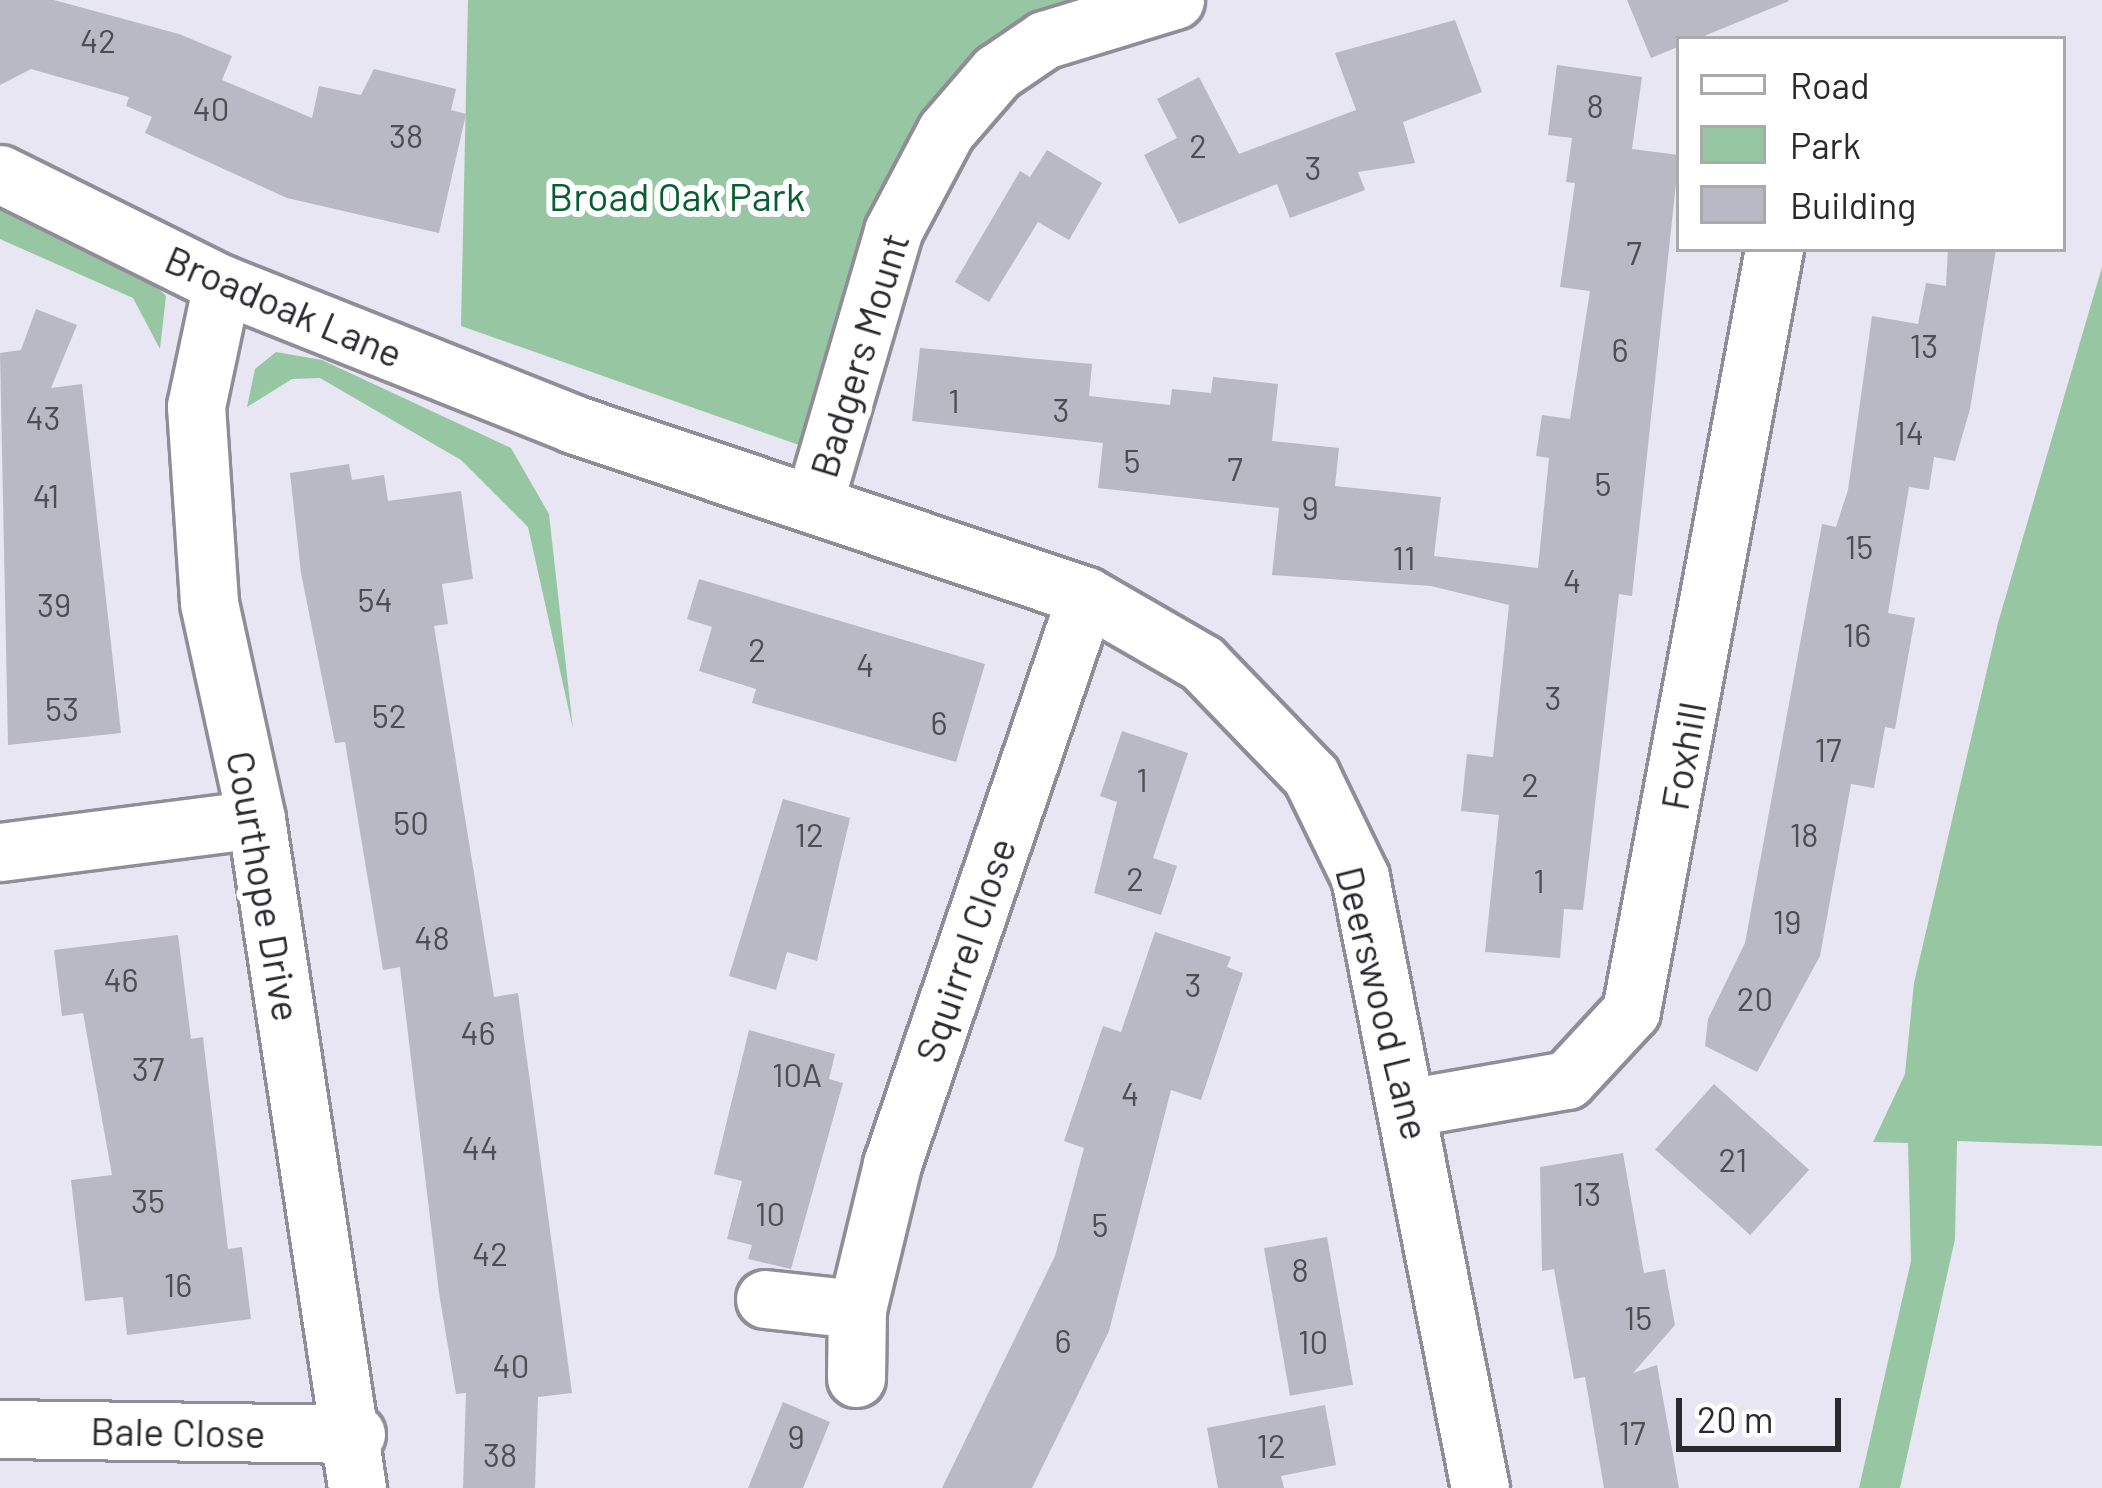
<!DOCTYPE html>
<html>
<head>
<meta charset="utf-8">
<style>
	body { margin:0 }
	#map { position:relative; width:2102px; height:1488px; overflow:hidden; background:#e8e6f3; font-family:Barlow,sans-serif }
	div>[style] { position:absolute }
	.green>* { inset:0; background:#97c6a3 }
	.building>* { inset:0; background:#b8b9c5; transform-origin:0 0 }
	.roads { filter:drop-shadow(3px 0 #908d99) drop-shadow(-3px 0 #908d99) drop-shadow(0 3px #908d99) drop-shadow(0 -3px #908d99) }
	.street>* { height:57px; margin:-28.5px; padding:0 28.5px; transform-origin:28.5px; border-radius:28.5px; background:#fff }
	span { translate:-50% -50%; white-space:nowrap; text-align:center; line-height:1.15; -webkit-text-stroke:12px #fff; paint-order:stroke }
	.number-label { font-size:33px; color:#4e4d54 }
	.number-label span { -webkit-text-stroke-width:0 }
	.park-label { font-size:39px; color:#075e30 }
	.street-label { font-size:39px; color:#2a292e }
	.legend { position:absolute; left:1676px; top:36px; width:390px; height:216px; box-sizing:border-box; background:#fff; border:3px solid #aaa9ab; margin:0; padding:15px 21px; list-style:none; font-size:36px; color:#2a292e }
	.legend li { display:flex; align-items:center; gap:24px; height:60px }
	.legend b { width:60px; border:3px solid #aaa9ab }
	.scale { position:absolute; left:1676px; top:1398px; width:165px; height:54px; box-sizing:border-box; border:6px solid #2a292e; border-top:0; padding-left:15px; font-size:36px; line-height:42px; white-space:nowrap; color:#2a292e; -webkit-text-stroke:9px #fff; paint-order:stroke }
</style>
</head>
<body>
<div id="map">
	<div class="green">
		<div style="clip-path:polygon(468px 0,1071px 0,1025px 22px,802px 446px,461px 326px)"></div>
		<div style="clip-path:polygon(0 203px,147px 276px,166px 296px,160px 349px,133px 298px,0 239px)"></div>
		<div style="clip-path:polygon(2102px 267px,2102px 1146px,1957px 1141px,1955px 1239px,1900px 1488px,1859px 1488px,1911px 1261px,1908px 1143px,1873px 1142px,1905px 1074px,1914px 983px,1998px 623px)"></div>
		<div style="clip-path:polygon(276px 352px,322px 360px,511px 448px,549px 514px,573px 729px,528px 527px,461px 460px,320px 378px,292px 379px,247px 407px,255px 369px)"></div>
	</div>
	<div class="building">
		<div style="clip-path:polygon(0 0,54px 0,179px 34px,232px 56px,222px 80px,312px 118px,319px 86px,361px 95px,374px 69px,456px 89px,451px 110px,466px 114px,439px 233px,287px 198px,145px 133px,152px 117px,126px 106px,129px 97px,31px 69px,0 85px)"></div>
		<div style="clip-path:polygon(1627px 0,1788px 0,1789px 1px,1651px 58px)"></div>
		<div style="clip-path:polygon(1455px 20px,1482px 92px,1403px 122px,1415px 163px,1358px 172px,1365px 190px,1290px 218px,1277px 184px,1179px 224px,1144px 155px,1177px 138px,1157px 99px,1199px 77px,1239px 154px,1356px 110px,1335px 53px)"></div>
		<div style="clip-path:polygon(1557px 65px,1642px 77px,1632px 149px,1679px 155px,1632px 596px,1619px 594px,1583px 910px,1564px 909px,1560px 958px,1485px 952px,1499px 815px,1461px 811px,1467px 754px,1493px 757px,1509px 605px,1431px 586px,1272px 575px,1279px 508px,1098px 488px,1103px 443px,912px 421px,920px 348px,1092px 364px,1089px 396px,1170px 405px,1172px 389px,1211px 393px,1213px 377px,1278px 384px,1272px 441px,1339px 448px,1335px 486px,1441px 497px,1434px 556px,1538px 568px,1549px 458px,1536px 456px,1542px 415px,1570px 419px,1590px 291px,1560px 287px,1575px 183px,1566px 182px,1572px 138px,1548px 135px)"></div>
		<div style="clip-path:polygon(1047px 150px,1102px 183px,1069px 240px,1038px 222px,989px 302px,955px 282px,1020px 171px,1030px 177px)"></div>
		<div style="clip-path:polygon(1948px 249px,1996px 249px,1970px 409px,1955px 461px,1934px 457px,1929px 490px,1909px 487px,1888px 613px,1915px 618px,1895px 729px,1885px 727px,1874px 788px,1851px 784px,1820px 956px,1757px 1072px,1705px 1046px,1708px 1019px,1745px 943px,1822px 524px,1836px 527px,1848px 490px,1872px 316px,1918px 324px,1926px 283px,1946px 286px)"></div>
		<div style="clip-path:polygon(36px 309px,77px 325px,51px 388px,82px 384px,121px 733px,8px 745px,0 353px,21px 350px)"></div>
		<div style="clip-path:polygon(349px 464px,352px 480px,384px 475px,388px 501px,461px 491px,473px 579px,442px 584px,448px 624px,434px 626px,494px 997px,518px 993px,572px 1393px,538px 1397px,535px 1488px,463px 1488px,466px 1393px,456px 1394px,439px 1293px,400px 967px,383px 970px,345px 742px,335px 743px,301px 573px,290px 473px)"></div>
		<div style="clip-path:polygon(699px 579px,985px 664px,956px 762px,752px 703px,756px 689px,699px 671px,712px 627px,687px 619px)"></div>
		<div style="clip-path:polygon(1122px 731px,1188px 753px,1153px 858px,1177px 866px,1161px 915px,1094px 893px,1117px 802px,1100px 796px)"></div>
		<div style="clip-path:polygon(783px 799px,850px 818px,817px 961px,787px 952px,776px 990px,729px 976px)"></div>
		<div style="clip-path:polygon(1155px 932px,1231px 957px,1227px 967px,1243px 973px,1201px 1100px,1171px 1090px,1109px 1331px,1032px 1488px,942px 1488px,1055px 1256px,1084px 1148px,1064px 1141px,1103px 1026px,1121px 1032px)"></div>
		<div style="clip-path:polygon(178px 935px,191px 1039px,203px 1037px,228px 1249px,242px 1247px,251px 1319px,127px 1335px,123px 1297px,85px 1301px,71px 1180px,112px 1175px,83px 1013px,62px 1016px,54px 950px)"></div>
		<div style="clip-path:polygon(749px 1030px,835px 1054px,829px 1079px,843px 1083px,791px 1269px,748px 1259px,752px 1245px,727px 1239px,742px 1181px,714px 1174px)"></div>
		<div style="left:1714px;top:1084px;width:128px;height:88px;rotate:42deg"></div>
		<div style="clip-path:polygon(1623px 1153px,1644px 1273px,1665px 1269px,1675px 1325px,1633px 1373px,1657px 1365px,1679px 1488px,1604px 1488px,1585px 1377px,1574px 1379px,1554px 1269px,1542px 1271px,1540px 1167px)"></div>
		<div style="left:1327px;top:1237px;width:150px;height:64px;rotate:80deg"></div>
		<div style="clip-path:polygon(783px 1402px,830px 1422px,803px 1488px,748px 1488px)"></div>
		<div style="clip-path:polygon(1325px 1405px,1336px 1465px,1281px 1476px,1284px 1488px,1218px 1488px,1207px 1428px)"></div>
	</div>
	<div class="roads">
		<div class="street">
			<div style="left:0;top:174px;width:248px;rotate:26.4deg"></div>
			<div style="left:222px;top:284px;width:378px;rotate:21.7deg"></div>
			<div style="left:573px;top:424px;width:541px;rotate:18.54deg"></div>
			<div style="left:1086px;top:596px;width:134px;rotate:30deg"></div>
			<div style="left:1202px;top:663px;width:157px;rotate:46deg"></div>
			<div style="left:1311px;top:776px;width:112px;rotate:64.1deg"></div>
			<div style="left:1360px;top:877px;width:623px;rotate:78.89deg"></div>
			<div style="left:222px;top:284px;width:125px;rotate:102deg"></div>
			<div style="left:196px;top:406px;width:197px;rotate:86.2deg"></div>
			<div style="left:209px;top:603px;width:221px;rotate:77.7deg"></div>
			<div style="left:256px;top:819px;width:677px;rotate:81.41deg"></div>
			<div style="left:814px;top:502px;width:282px;rotate:-73.7deg"></div>
			<div style="left:893px;top:231px;width:113px;rotate:-62.1deg"></div>
			<div style="left:946px;top:131px;width:78px;rotate:-49.2deg"></div>
			<div style="left:997px;top:72px;width:57px;rotate:-34.2deg"></div>
			<div style="left:1044px;top:40px;width:137px;rotate:-17deg"></div>
			<div style="left:0;top:852px;width:258px;rotate:-7.3deg"></div>
			<div style="left:1412px;top:1107px;width:157px;rotate:-9.9deg"></div>
			<div style="left:1567px;top:1080px;width:94px;rotate:-47.2deg"></div>
			<div style="left:1631px;top:1011px;width:775px;rotate:-79.37deg"></div>
			<div style="left:765px;top:1299px;width:93px;rotate:6.2deg"></div>
			<div style="left:856px;top:1378px;width:69px;rotate:-89.2deg"></div>
			<div style="left:857px;top:1309px;width:149px;rotate:-76.4deg"></div>
			<div style="left:892px;top:1164px;width:600px;rotate:-71.14deg"></div>
			<div style="left:0;top:1429px;width:356px;rotate:0.8deg"></div>
		</div>
	</div>
	<div class="number-label">
		<span style="left:98px;top:41px">42</span>
		<span style="left:1595px;top:106px">8</span>
		<span style="left:211px;top:109px">40</span>
		<span style="left:406px;top:136px">38</span>
		<span style="left:1198px;top:146px">2</span>
		<span style="left:1313px;top:168px">3</span>
		<span style="left:1634px;top:253px">7</span>
		<span style="left:1924px;top:346px">13</span>
		<span style="left:1620px;top:350px">6</span>
		<span style="left:954px;top:401px">1</span>
		<span style="left:1061px;top:410px">3</span>
		<span style="left:43px;top:418px">43</span>
		<span style="left:1909px;top:433px">14</span>
		<span style="left:1132px;top:461px">5</span>
		<span style="left:1235px;top:469px">7</span>
		<span style="left:1603px;top:484px">5</span>
		<span style="left:46px;top:496px">41</span>
		<span style="left:1310px;top:508px">9</span>
		<span style="left:1859px;top:547px">15</span>
		<span style="left:1404px;top:558px">11</span>
		<span style="left:1572px;top:581px">4</span>
		<span style="left:375px;top:600px">54</span>
		<span style="left:54px;top:605px">39</span>
		<span style="left:1857px;top:635px">16</span>
		<span style="left:757px;top:650px">2</span>
		<span style="left:865px;top:665px">4</span>
		<span style="left:1553px;top:698px">3</span>
		<span style="left:62px;top:709px">53</span>
		<span style="left:389px;top:716px">52</span>
		<span style="left:939px;top:723px">6</span>
		<span style="left:1828px;top:750px">17</span>
		<span style="left:1142px;top:780px">1</span>
		<span style="left:1530px;top:785px">2</span>
		<span style="left:411px;top:823px">50</span>
		<span style="left:809px;top:835px">12</span>
		<span style="left:1804px;top:835px">18</span>
		<span style="left:1135px;top:879px">2</span>
		<span style="left:1539px;top:881px">1</span>
		<span style="left:1787px;top:922px">19</span>
		<span style="left:432px;top:938px">48</span>
		<span style="left:121px;top:980px">46</span>
		<span style="left:1193px;top:985px">3</span>
		<span style="left:1755px;top:999px">20</span>
		<span style="left:478px;top:1033px">46</span>
		<span style="left:148px;top:1069px">37</span>
		<span style="left:797px;top:1075px">10A</span>
		<span style="left:1130px;top:1094px">4</span>
		<span style="left:480px;top:1148px">44</span>
		<span style="left:1733px;top:1160px">21</span>
		<span style="left:1587px;top:1194px">13</span>
		<span style="left:148px;top:1201px">35</span>
		<span style="left:770px;top:1214px">10</span>
		<span style="left:1100px;top:1225px">5</span>
		<span style="left:490px;top:1254px">42</span>
		<span style="left:1300px;top:1270px">8</span>
		<span style="left:178px;top:1285px">16</span>
		<span style="left:1638px;top:1318px">15</span>
		<span style="left:1063px;top:1341px">6</span>
		<span style="left:1313px;top:1342px">10</span>
		<span style="left:511px;top:1366px">40</span>
		<span style="left:1632px;top:1433px">17</span>
		<span style="left:796px;top:1437px">9</span>
		<span style="left:1271px;top:1446px">12</span>
		<span style="left:500px;top:1455px">38</span>
	</div>
	<div class="park-label">
		<span style="left:677px;top:196px">Broad Oak Park</span>
	</div>
	<div class="street-label">
		<span style="left:284px;top:306px;rotate:23deg">Broadoak Lane</span>
		<span style="left:859px;top:355px;rotate:-73deg">Badgers Mount</span>
		<span style="left:1683px;top:756px;rotate:-80deg">Foxhill</span>
		<span style="left:264px;top:886px;rotate:80deg">Courthope Drive</span>
		<span style="left:965px;top:950px;rotate:-71deg">Squirrel Close</span>
		<span style="left:1383px;top:1003px;rotate:76deg">Deerswood Lane</span>
		<span style="left:178px;top:1432px;rotate:1deg">Bale Close</span>
	</div>
	<ul class="legend">
	<li><b style="height:15px;background:#fff"></b>Road</li>
	<li><b style="height:33px;background:#97c6a3"></b>Park</li>
	<li><b style="height:33px;background:#b8b9c5"></b>Building</li>
	</ul>
	<div class="scale">20 m</div>
</div>
</body>
</html>
